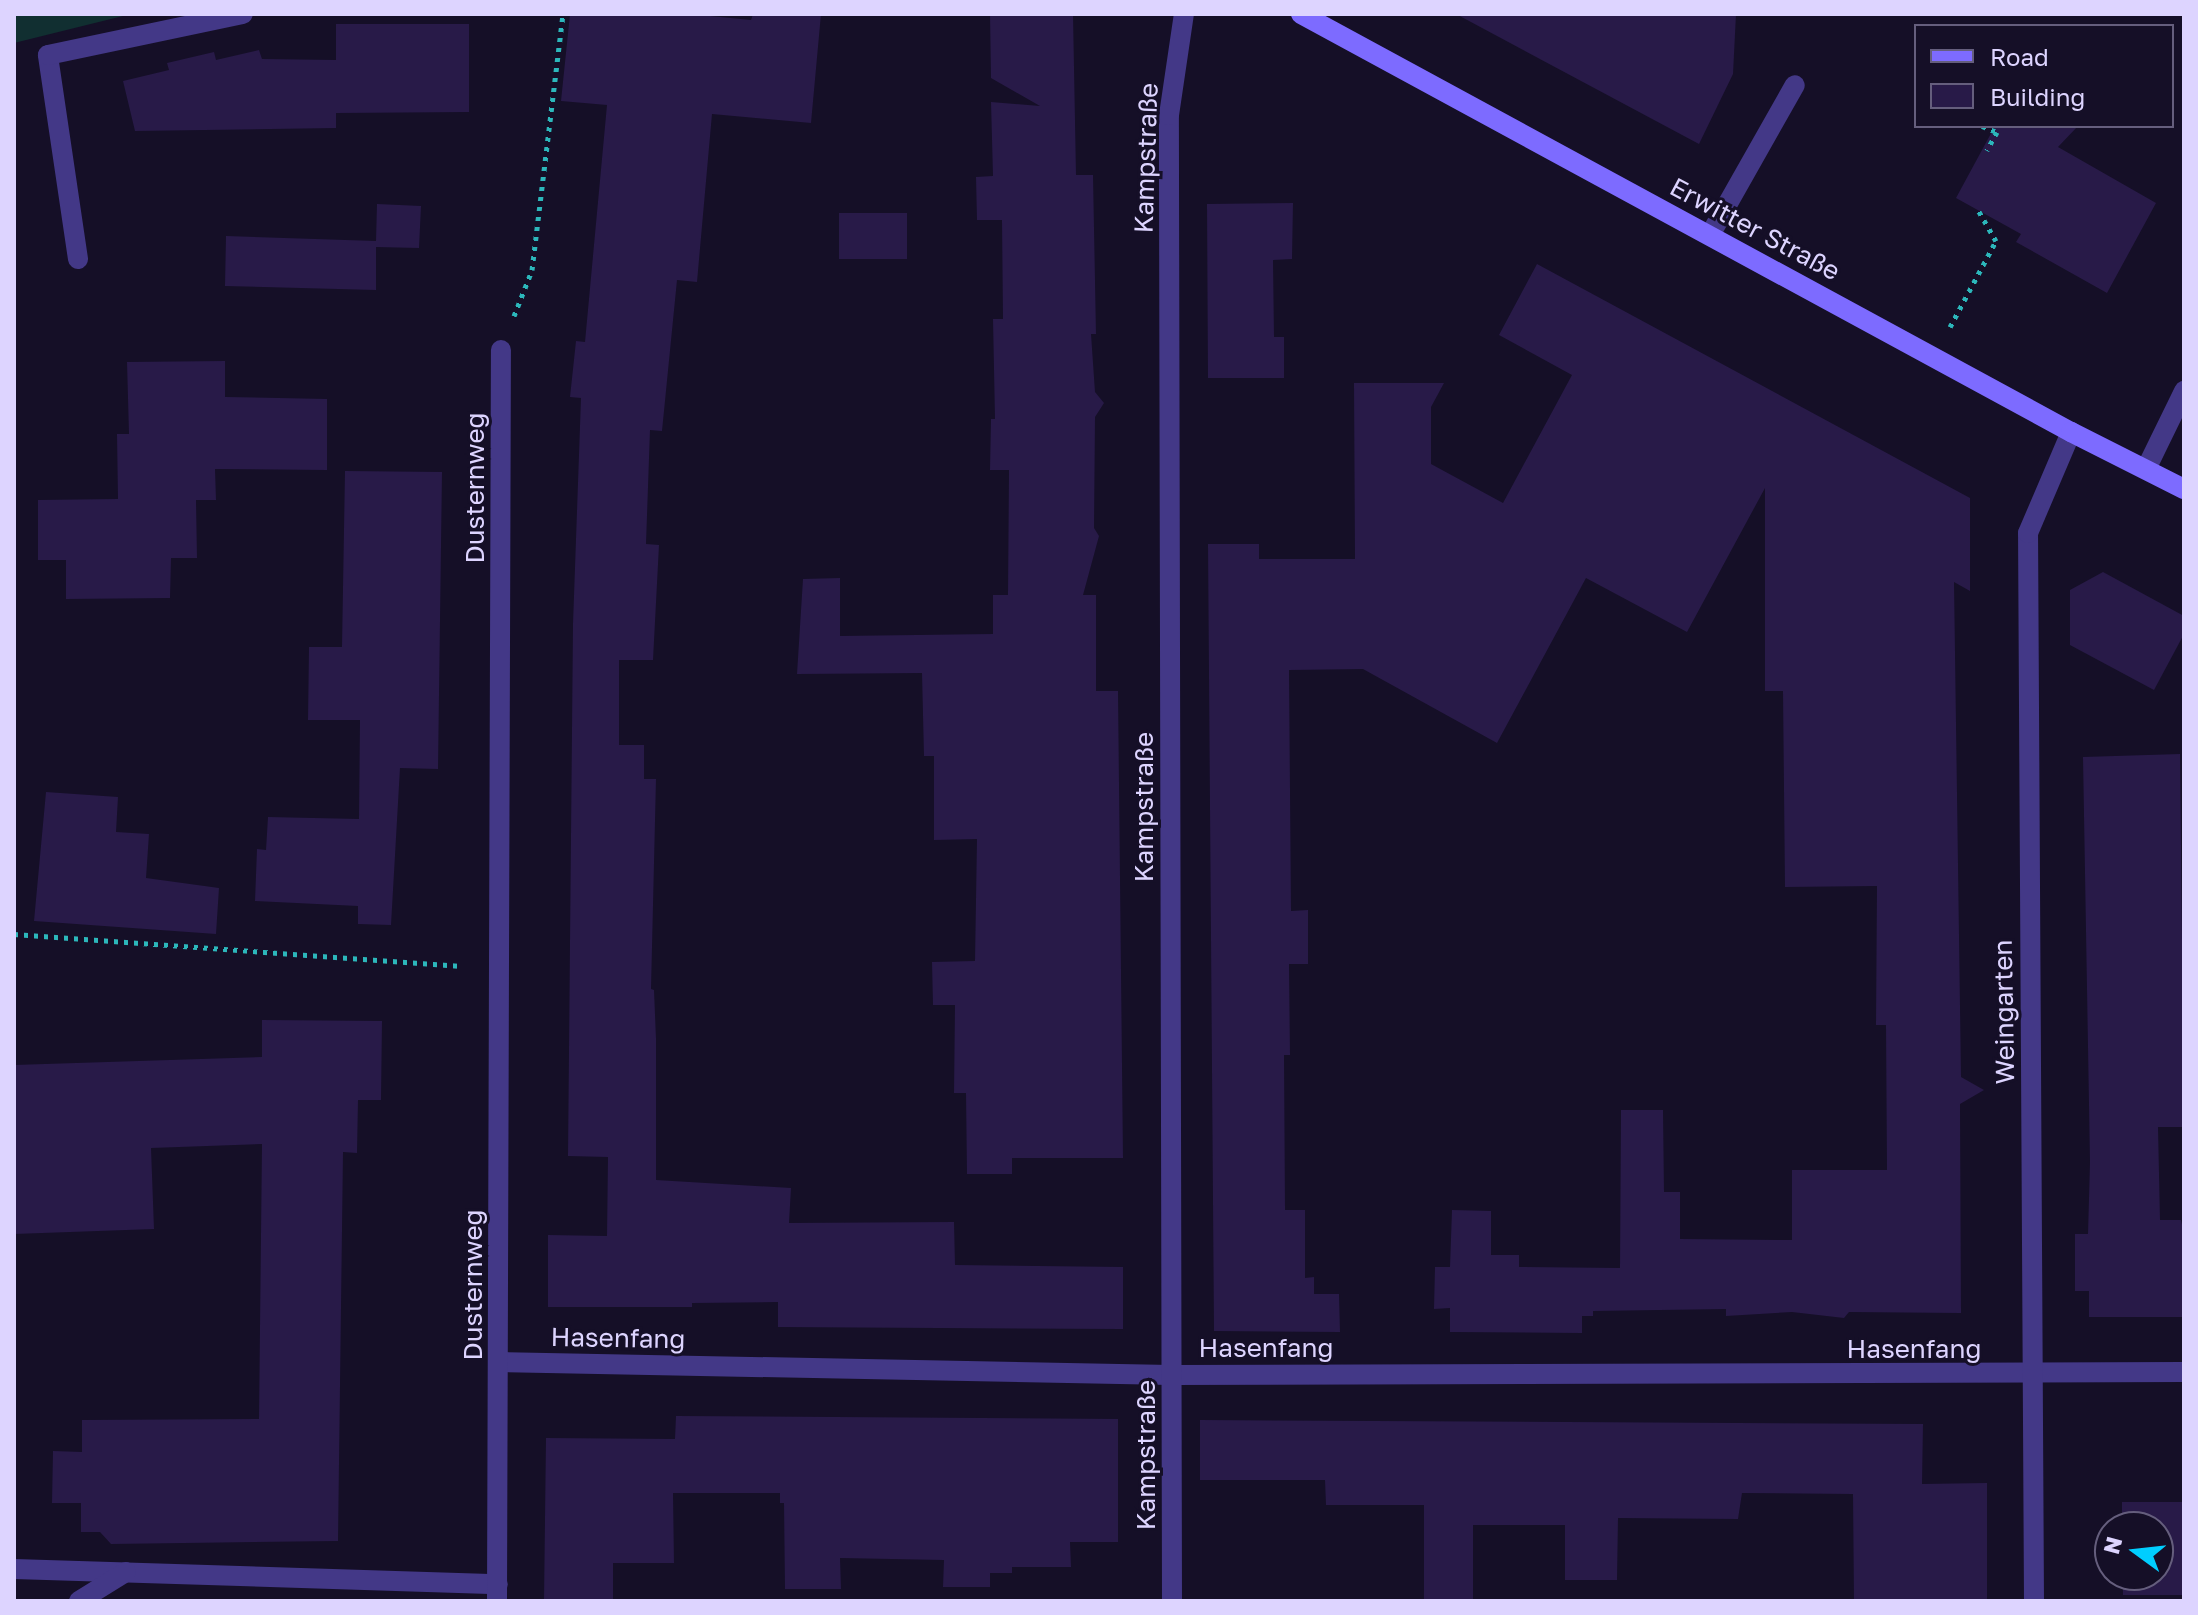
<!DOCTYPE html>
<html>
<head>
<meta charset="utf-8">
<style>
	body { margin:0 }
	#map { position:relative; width:2198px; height:1615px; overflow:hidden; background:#150f27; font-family:"Golos Text",sans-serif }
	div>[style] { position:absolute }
	.green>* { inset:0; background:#112f31 }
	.building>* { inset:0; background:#281a48; transform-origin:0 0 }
	.path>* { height:5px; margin-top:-2.5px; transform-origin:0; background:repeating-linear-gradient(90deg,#2cb7bb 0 4px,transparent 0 10px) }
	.lane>* { height:20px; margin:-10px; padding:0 10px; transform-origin:10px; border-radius:10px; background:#433887 }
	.street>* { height:20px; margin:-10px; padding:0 10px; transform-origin:10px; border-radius:10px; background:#433887 }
	.secondary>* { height:20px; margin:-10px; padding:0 10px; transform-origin:10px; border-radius:10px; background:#7d6bff }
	span { translate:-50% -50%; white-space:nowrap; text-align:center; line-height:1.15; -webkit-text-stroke:6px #150f27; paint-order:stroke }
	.street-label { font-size:26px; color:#ddd4ff }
	.frame { position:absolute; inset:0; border:16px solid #ddd4ff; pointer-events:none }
	.legend { position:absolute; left:1914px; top:24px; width:260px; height:104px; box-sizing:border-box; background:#150f27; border:2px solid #655e7d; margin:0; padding:10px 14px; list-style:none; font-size:24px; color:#ddd4ff }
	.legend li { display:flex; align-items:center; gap:16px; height:40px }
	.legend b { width:40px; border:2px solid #655e7d }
	.north { position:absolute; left:2094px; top:1511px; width:80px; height:80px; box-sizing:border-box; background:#150f27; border:2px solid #655e7d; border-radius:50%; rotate:285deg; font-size:22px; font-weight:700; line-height:32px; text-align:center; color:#ddd4ff }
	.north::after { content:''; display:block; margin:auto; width:28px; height:36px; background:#00ceff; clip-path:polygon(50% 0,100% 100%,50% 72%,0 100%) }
</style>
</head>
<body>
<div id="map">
	<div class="green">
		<div style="clip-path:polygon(14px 14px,131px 14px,14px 43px)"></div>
	</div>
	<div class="building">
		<div style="clip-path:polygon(570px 14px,690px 14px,751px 20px,753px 14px,821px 14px,811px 123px,712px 114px,697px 282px,677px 280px,662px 431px,650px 430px,646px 544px,659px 545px,653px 660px,619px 660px,619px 745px,644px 745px,644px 779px,656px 779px,651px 989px,654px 990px,656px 1039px,656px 1180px,791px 1188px,789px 1223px,954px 1222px,955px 1265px,1123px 1267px,1123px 1329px,778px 1327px,778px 1302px,692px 1303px,692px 1307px,548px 1307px,548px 1235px,607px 1236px,608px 1157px,568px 1156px,573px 624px,581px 398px,570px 397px,576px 341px,585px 342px,607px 105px,561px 101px)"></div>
		<div style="clip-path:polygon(990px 14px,1073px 14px,1076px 175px,1093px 175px,1096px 334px,1091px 334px,1095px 392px,1104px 403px,1095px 417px,1094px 528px,1099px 536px,1083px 595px,1096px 595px,1096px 691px,1118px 691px,1123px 1158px,1012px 1158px,1012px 1174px,967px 1174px,966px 1093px,954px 1093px,955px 1005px,933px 1005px,932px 962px,975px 961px,977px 839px,934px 840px,934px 756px,924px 756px,922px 673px,797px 674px,803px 579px,840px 578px,840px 636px,993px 634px,993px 595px,1008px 595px,1009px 470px,990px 470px,991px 419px,995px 419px,993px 319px,1003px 319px,1002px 220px,977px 220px,976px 177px,993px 176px,991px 102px,1040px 106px,991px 78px)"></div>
		<div style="clip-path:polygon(1456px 14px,1736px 14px,1733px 74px,1699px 144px)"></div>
		<div style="clip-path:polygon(336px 24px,469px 24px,469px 112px,336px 113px,336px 128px,135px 131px,123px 81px,169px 70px,167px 63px,214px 52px,216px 60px,259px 50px,262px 59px,336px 60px)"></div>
		<div style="clip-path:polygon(1995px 126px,2078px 126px,2058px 147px,2156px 203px,2107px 293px,2016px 242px,2021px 234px,1956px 198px)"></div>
		<div style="clip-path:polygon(1293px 203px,1292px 259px,1273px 260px,1274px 337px,1284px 337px,1284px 378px,1208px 378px,1207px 204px)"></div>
		<div style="clip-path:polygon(377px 204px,421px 206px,419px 248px,376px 247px,376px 290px,225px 286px,226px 236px,376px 241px)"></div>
		<div style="left:839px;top:213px;width:68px;height:46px"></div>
		<div style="clip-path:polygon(1537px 264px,1970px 498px,1970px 591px,1954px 582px,1961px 1077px,1984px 1090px,1960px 1104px,1961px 1313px,1849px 1312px,1844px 1318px,1792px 1312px,1726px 1316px,1726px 1309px,1593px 1311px,1593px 1316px,1582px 1316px,1582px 1333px,1450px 1332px,1450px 1308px,1434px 1309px,1435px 1267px,1450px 1267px,1452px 1210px,1491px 1211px,1491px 1255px,1519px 1255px,1519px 1267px,1620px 1268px,1621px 1110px,1663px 1110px,1664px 1192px,1680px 1192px,1680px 1239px,1792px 1240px,1792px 1170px,1887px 1170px,1886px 1025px,1876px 1025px,1877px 886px,1785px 887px,1783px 691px,1765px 691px,1765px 488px,1687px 632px,1586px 578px,1497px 743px,1363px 669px,1289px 670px,1291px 911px,1308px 910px,1308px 964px,1289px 964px,1290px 1055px,1284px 1055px,1285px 1210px,1305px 1210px,1305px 1278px,1314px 1277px,1314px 1294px,1339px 1294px,1340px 1332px,1214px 1331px,1208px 544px,1259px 544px,1259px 559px,1355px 559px,1354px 383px,1444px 383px,1431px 407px,1431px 464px,1503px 503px,1572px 375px,1499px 335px)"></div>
		<div style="clip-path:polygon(225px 361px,225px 397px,327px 399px,327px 470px,215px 469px,216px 500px,196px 500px,197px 558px,171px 558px,170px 598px,66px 599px,66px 560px,38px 560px,38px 500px,118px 499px,117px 434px,129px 434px,127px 362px)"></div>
		<div style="clip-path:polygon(345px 471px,442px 472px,438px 769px,400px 768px,391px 925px,358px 924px,358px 906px,255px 901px,257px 849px,266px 850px,268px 817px,359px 819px,360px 720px,308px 720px,309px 647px,342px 647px)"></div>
		<div style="clip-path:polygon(2103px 572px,2184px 616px,2184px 634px,2154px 690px,2070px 645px,2070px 590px)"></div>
		<div style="clip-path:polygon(2180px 754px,2184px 1127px,2158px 1127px,2160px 1220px,2181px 1220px,2184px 1234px,2184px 1317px,2089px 1317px,2089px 1291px,2075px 1291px,2075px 1234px,2088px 1234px,2090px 1162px,2083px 757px)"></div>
		<div style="clip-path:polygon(46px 792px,118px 797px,116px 832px,149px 834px,146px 878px,219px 888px,216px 934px,34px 921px)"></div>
		<div style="clip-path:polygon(262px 1020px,382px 1021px,381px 1100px,358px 1100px,357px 1153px,343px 1152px,338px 1541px,111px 1544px,100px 1532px,81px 1532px,81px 1503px,52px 1503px,53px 1451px,82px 1452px,82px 1420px,259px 1419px,262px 1144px,151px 1148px,154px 1229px,14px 1234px,14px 1065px,262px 1057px)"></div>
		<div style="clip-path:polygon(676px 1416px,1118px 1419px,1118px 1542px,1070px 1542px,1071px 1567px,1012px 1567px,1012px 1573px,990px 1573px,990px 1587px,943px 1587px,944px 1560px,840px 1558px,841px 1589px,785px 1589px,784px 1503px,780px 1503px,780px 1493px,673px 1493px,674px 1563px,613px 1563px,613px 1601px,544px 1601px,546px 1438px,675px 1439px)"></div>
		<div style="clip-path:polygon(1200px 1420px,1923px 1424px,1922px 1484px,1987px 1483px,1987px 1601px,1854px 1601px,1853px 1494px,1742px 1493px,1738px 1519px,1618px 1518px,1617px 1580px,1565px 1580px,1565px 1525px,1473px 1525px,1473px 1600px,1424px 1600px,1424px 1505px,1326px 1505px,1325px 1480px,1200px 1480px)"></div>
		<div style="clip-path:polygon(2122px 1502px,2184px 1502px,2184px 1595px,2123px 1595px,2123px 1575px,2158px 1575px,2158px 1527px,2122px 1527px)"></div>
	</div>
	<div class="path">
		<div style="left:1914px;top:108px;width:2px"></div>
		<div style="left:1982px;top:126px;width:16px;rotate:22deg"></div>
		<div style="left:1997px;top:132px;width:21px;rotate:119deg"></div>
		<div style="left:514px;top:316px;width:49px;rotate:-68.6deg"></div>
		<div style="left:532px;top:270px;width:258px;rotate:-83.1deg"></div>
		<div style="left:1950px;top:327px;width:98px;rotate:-61.9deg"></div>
		<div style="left:1996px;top:241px;width:36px;rotate:-120deg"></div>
		<div style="left:14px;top:934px;width:449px;rotate:4.1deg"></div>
	</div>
	<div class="lane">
		<div style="left:1710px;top:235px;width:172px;rotate:-60.5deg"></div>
		<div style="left:14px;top:1569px;width:484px;rotate:1.8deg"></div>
		<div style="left:79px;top:1601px;width:55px;rotate:-31.7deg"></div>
	</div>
	<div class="street">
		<div style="left:78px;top:259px;width:206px;rotate:-98.4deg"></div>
		<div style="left:48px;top:55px;width:199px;rotate:-11.9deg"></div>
		<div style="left:2146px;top:469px;width:87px;rotate:-64deg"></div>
		<div style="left:498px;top:1362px;width:673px;rotate:1.11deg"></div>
		<div style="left:1171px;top:1375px;width:1013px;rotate:-0.17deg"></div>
		<div style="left:497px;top:1601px;width:1251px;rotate:-89.82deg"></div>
		<div style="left:1172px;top:1601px;width:1486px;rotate:-90.12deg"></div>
		<div style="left:1169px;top:115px;width:102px;rotate:-81.6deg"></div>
		<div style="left:2034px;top:1601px;width:1068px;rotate:-90.32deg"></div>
		<div style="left:2028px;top:533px;width:110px;rotate:-66.9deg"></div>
	</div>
	<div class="secondary">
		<div style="left:1301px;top:14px;width:876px;rotate:28.5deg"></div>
		<div style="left:2071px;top:432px;width:127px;rotate:26.8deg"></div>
	</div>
	<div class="street-label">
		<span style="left:1146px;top:158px;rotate:-88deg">Kampstraße</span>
		<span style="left:1755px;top:229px;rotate:28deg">Erwitter Straße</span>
		<span style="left:475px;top:488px;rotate:-90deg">Dusternweg</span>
		<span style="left:1144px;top:807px;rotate:-90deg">Kampstraße</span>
		<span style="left:2004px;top:1012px;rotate:-91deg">Weingarten</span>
		<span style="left:473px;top:1285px;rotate:-90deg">Dusternweg</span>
		<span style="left:618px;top:1338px;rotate:1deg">Hasenfang</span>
		<span style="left:1266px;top:1348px">Hasenfang</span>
		<span style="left:1914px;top:1349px">Hasenfang</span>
		<span style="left:1146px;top:1455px;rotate:-90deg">Kampstraße</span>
	</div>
	<div class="frame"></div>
	<ul class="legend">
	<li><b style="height:10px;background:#7d6bff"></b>Road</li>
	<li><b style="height:22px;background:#281a48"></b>Building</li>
	</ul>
	<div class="north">N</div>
</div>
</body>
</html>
